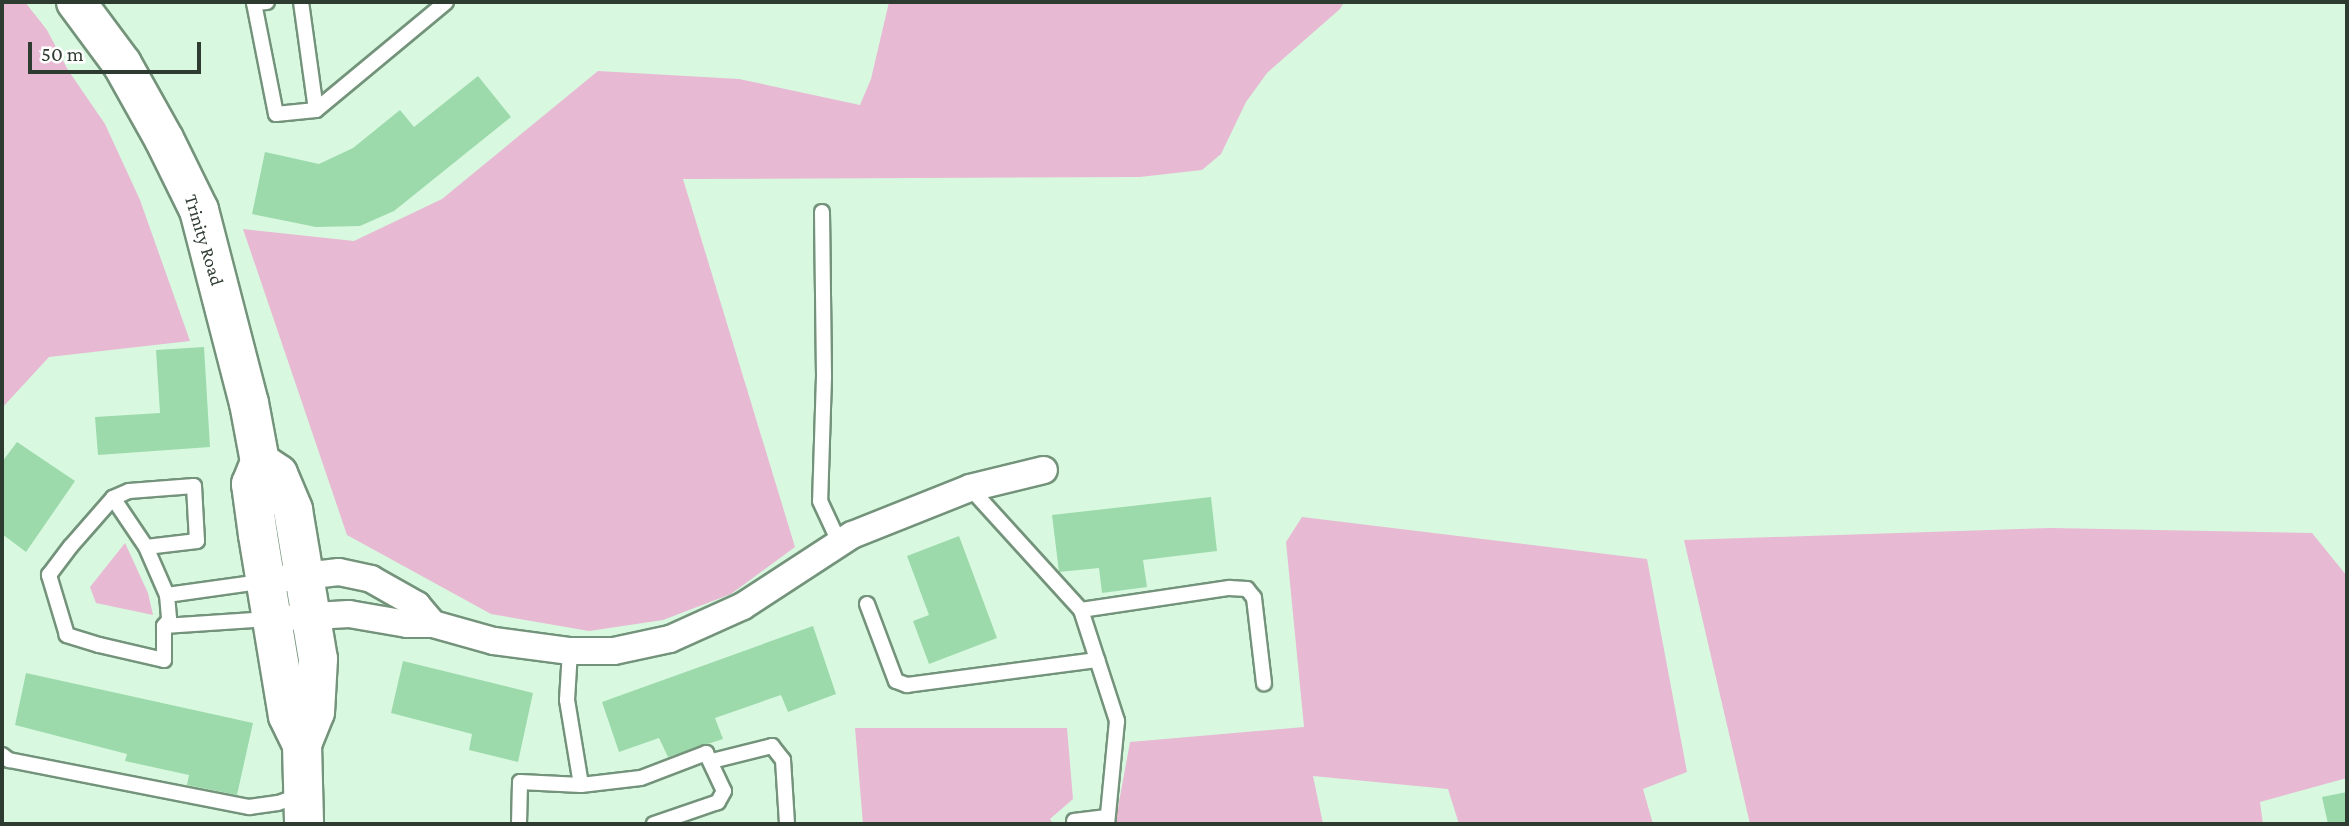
<!DOCTYPE html>
<html>
<head>
<meta charset="utf-8">
<style>
	body { margin:0 }
	#map { position:relative; width:2349px; height:826px; overflow:hidden; background:#d8f9e0; font-family:"Crimson Pro",serif }
	div>[style] { position:absolute }
	.green>* { inset:0; background:#e8b9d3 }
	.building>* { inset:0; background:#9cdaab }
	.roads { filter:drop-shadow(2px 0 #74937b) drop-shadow(-2px 0 #74937b) drop-shadow(0 2px #74937b) drop-shadow(0 -2px #74937b) }
	.service>* { height:14px; margin:-7px; padding:0 7px; transform-origin:7px; border-radius:7px; background:#fff }
	.minor>* { height:26px; margin:-13px; padding:0 13px; transform-origin:13px; border-radius:13px; background:#fff }
	.primary>* { height:38px; margin:-19px; padding:0 19px; transform-origin:19px; border-radius:19px; background:#fff }
	span { translate:-50% -50%; white-space:nowrap; text-align:center; line-height:1.15; -webkit-text-stroke:5px #fff; paint-order:stroke }
	.street-label { font-size:19px; color:#2e3b31 }
	.frame { position:absolute; inset:0; border:4px solid #2e3b31; pointer-events:none }
	.scale { position:absolute; left:28px; top:42px; width:173px; height:32px; box-sizing:border-box; border:4px solid #2e3b31; border-top:0; padding-left:9px; font-size:21px; line-height:24px; white-space:nowrap; color:#2e3b31; -webkit-text-stroke:5px #fff; paint-order:stroke }
</style>
</head>
<body>
<div id="map">
	<div class="green">
		<div style="clip-path:polygon(2px 2px,25px 2px,47px 30px,68px 70px,105px 124px,140px 200px,190px 341px,49px 357px,2px 408px)"></div>
		<div style="clip-path:polygon(889px 2px,1344px 2px,1340px 9px,1267px 73px,1246px 102px,1221px 154px,1202px 170px,1140px 177px,683px 179px,795px 547px,731px 594px,663px 620px,589px 631px,491px 614px,347px 535px,243px 229px,354px 241px,442px 199px,598px 71px,739px 79px,860px 105px,871px 79px)"></div>
		<div style="clip-path:polygon(1302px 517px,1647px 559px,1687px 772px,1643px 789px,1653px 824px,1459px 824px,1448px 789px,1313px 776px,1323px 824px,1115px 824px,1130px 742px,1304px 727px,1286px 542px)"></div>
		<div style="clip-path:polygon(2051px 528px,2312px 533px,2347px 576px,2347px 778px,2260px 802px,2263px 824px,1750px 824px,1684px 540px)"></div>
		<div style="clip-path:polygon(125px 543px,148px 593px,153px 615px,96px 603px,90px 587px)"></div>
		<div style="clip-path:polygon(855px 728px,1067px 728px,1073px 799px,1050px 819px,1053px 824px,863px 824px)"></div>
	</div>
	<div class="building">
		<div style="clip-path:polygon(478px 76px,511px 117px,394px 211px,360px 226px,316px 227px,252px 214px,265px 152px,319px 164px,353px 148px,400px 110px,414px 127px)"></div>
		<div style="clip-path:polygon(204px 347px,210px 447px,98px 455px,95px 417px,160px 413px,156px 350px)"></div>
		<div style="clip-path:polygon(17px 442px,75px 481px,26px 552px,2px 534px,2px 462px)"></div>
		<div style="clip-path:polygon(1211px 497px,1217px 551px,1143px 560px,1147px 587px,1102px 593px,1099px 568px,1059px 572px,1052px 515px)"></div>
		<div style="clip-path:polygon(959px 536px,997px 638px,929px 664px,913px 621px,929px 615px,907px 556px)"></div>
		<div style="clip-path:polygon(813px 626px,836px 694px,788px 712px,781px 695px,715px 718px,723px 739px,668px 757px,659px 738px,619px 752px,602px 702px)"></div>
		<div style="clip-path:polygon(403px 661px,533px 693px,518px 762px,469px 750px,472px 734px,391px 713px)"></div>
		<div style="clip-path:polygon(26px 673px,253px 723px,237px 795px,187px 785px,189px 775px,125px 761px,127px 754px,15px 725px)"></div>
		<div style="clip-path:polygon(2347px 792px,2347px 824px,2328px 824px,2322px 797px)"></div>
	</div>
	<div class="roads">
		<div class="service">
			<div style="left:267px;top:2px;width:13px;rotate:176deg"></div>
			<div style="left:254px;top:3px;width:113px;rotate:78.8deg"></div>
			<div style="left:276px;top:114px;width:40px;rotate:-5.7deg"></div>
			<div style="left:316px;top:110px;width:109px;rotate:-97.9deg"></div>
			<div style="left:316px;top:110px;width:169px;rotate:-39.7deg"></div>
			<div style="left:822px;top:212px;width:165px;rotate:89.3deg"></div>
			<div style="left:824px;top:377px;width:124px;rotate:91.8deg"></div>
			<div style="left:820px;top:501px;width:45px;rotate:65.1deg"></div>
			<div style="left:970px;top:488px;width:165px;rotate:47.7deg"></div>
			<div style="left:1081px;top:610px;width:117px;rotate:72deg"></div>
			<div style="left:1117px;top:721px;width:103px;rotate:95.5deg"></div>
			<div style="left:113px;top:498px;width:59px;rotate:56deg"></div>
			<div style="left:146px;top:547px;width:52px;rotate:66.4deg"></div>
			<div style="left:167px;top:595px;width:25px;rotate:85deg"></div>
			<div style="left:169px;top:620px;width:8px;rotate:130deg"></div>
			<div style="left:164px;top:626px;width:34px;rotate:90deg"></div>
			<div style="left:164px;top:660px;width:67px;rotate:-167deg"></div>
			<div style="left:99px;top:645px;width:34px;rotate:-163deg"></div>
			<div style="left:67px;top:635px;width:63px;rotate:-106.7deg"></div>
			<div style="left:49px;top:575px;width:36px;rotate:-53deg"></div>
			<div style="left:71px;top:546px;width:64px;rotate:-48.8deg"></div>
			<div style="left:113px;top:498px;width:17px;rotate:-24deg"></div>
			<div style="left:129px;top:491px;width:65px;rotate:-4.4deg"></div>
			<div style="left:194px;top:486px;width:55px;rotate:86.9deg"></div>
			<div style="left:197px;top:541px;width:51px;rotate:173.3deg"></div>
			<div style="left:167px;top:595px;width:100px;rotate:-8deg"></div>
			<div style="left:867px;top:604px;width:82px;rotate:69.4deg"></div>
			<div style="left:896px;top:681px;width:12px;rotate:20deg"></div>
			<div style="left:907px;top:685px;width:192px;rotate:-7.5deg"></div>
			<div style="left:1081px;top:610px;width:150px;rotate:-8.5deg"></div>
			<div style="left:1229px;top:588px;width:18px;rotate:3deg"></div>
			<div style="left:1247px;top:589px;width:11px;rotate:52deg"></div>
			<div style="left:1254px;top:598px;width:86px;rotate:83.3deg"></div>
			<div style="left:164px;top:626px;width:105px;rotate:-3.8deg"></div>
			<div style="left:570px;top:651px;width:49px;rotate:93.5deg"></div>
			<div style="left:567px;top:700px;width:86px;rotate:80.6deg"></div>
			<div style="left:2px;top:755px;width:9px;rotate:36deg"></div>
			<div style="left:9px;top:760px;width:245px;rotate:11.1deg"></div>
			<div style="left:249px;top:807px;width:29px;rotate:-8deg"></div>
			<div style="left:278px;top:803px;width:24px;rotate:-19deg"></div>
			<div style="left:712px;top:761px;width:62px;rotate:-14deg"></div>
			<div style="left:772px;top:746px;width:18px;rotate:52deg"></div>
			<div style="left:783px;top:760px;width:64px;rotate:86.4deg"></div>
			<div style="left:1074px;top:821px;width:33px;rotate:-7deg"></div>
			<div style="left:519px;top:824px;width:42px;rotate:-88.6deg"></div>
			<div style="left:520px;top:782px;width:61px;rotate:2.8deg"></div>
			<div style="left:581px;top:785px;width:60px;rotate:-6.7deg"></div>
			<div style="left:641px;top:778px;width:70px;rotate:-21deg"></div>
			<div style="left:706px;top:753px;width:42px;rotate:64.7deg"></div>
			<div style="left:724px;top:791px;width:13px;rotate:119deg"></div>
			<div style="left:718px;top:802px;width:68px;rotate:161deg"></div>
		</div>
		<div class="minor">
			<div style="left:287px;top:578px;width:52px;rotate:-6.6deg"></div>
			<div style="left:339px;top:572px;width:33px;rotate:12deg"></div>
			<div style="left:371px;top:579px;width:53px;rotate:29.5deg"></div>
			<div style="left:417px;top:605px;width:25px;rotate:50deg"></div>
			<div style="left:296px;top:617px;width:53px;rotate:-3.2deg"></div>
			<div style="left:349px;top:614px;width:59px;rotate:9.8deg"></div>
			<div style="left:407px;top:624px;width:26px"></div>
			<div style="left:433px;top:624px;width:63px;rotate:15.6deg"></div>
			<div style="left:494px;top:641px;width:77px;rotate:7.5deg"></div>
			<div style="left:570px;top:651px;width:44px"></div>
			<div style="left:614px;top:651px;width:57px;rotate:-12.1deg"></div>
			<div style="left:670px;top:639px;width:80px;rotate:-24.3deg"></div>
			<div style="left:743px;top:606px;width:130px;rotate:-33.1deg"></div>
			<div style="left:852px;top:535px;width:127px;rotate:-21.7deg"></div>
			<div style="left:970px;top:488px;width:76px;rotate:-13.7deg"></div>
		</div>
		<div class="primary">
			<div style="left:76px;top:2px;width:77px;rotate:53.4deg"></div>
			<div style="left:122px;top:64px;width:86px;rotate:60.8deg"></div>
			<div style="left:164px;top:139px;width:79px;rotate:63.8deg"></div>
			<div style="left:199px;top:210px;width:199px;rotate:75.5deg"></div>
			<div style="left:249px;top:403px;width:60px;rotate:79.4deg"></div>
			<div style="left:260px;top:462px;width:24px;rotate:112deg"></div>
			<div style="left:251px;top:484px;width:51px;rotate:82.2deg"></div>
			<div style="left:258px;top:535px;width:183px;rotate:80.6deg"></div>
			<div style="left:288px;top:716px;width:32px;rotate:64deg"></div>
			<div style="left:260px;top:462px;width:22px;rotate:34deg"></div>
			<div style="left:278px;top:474px;width:39px;rotate:67deg"></div>
			<div style="left:293px;top:510px;width:151px;rotate:80.5deg"></div>
			<div style="left:318px;top:659px;width:53px;rotate:93.2deg"></div>
			<div style="left:315px;top:712px;width:35px;rotate:112deg"></div>
			<div style="left:302px;top:745px;width:79px;rotate:88.5deg"></div>
		</div>
	</div>
	<div class="street-label">
		<span style="left:204px;top:240px;rotate:73deg">Trinity Road</span>
	</div>
	<div class="frame"></div>
	<div class="scale">50 m</div>
</div>
</body>
</html>
